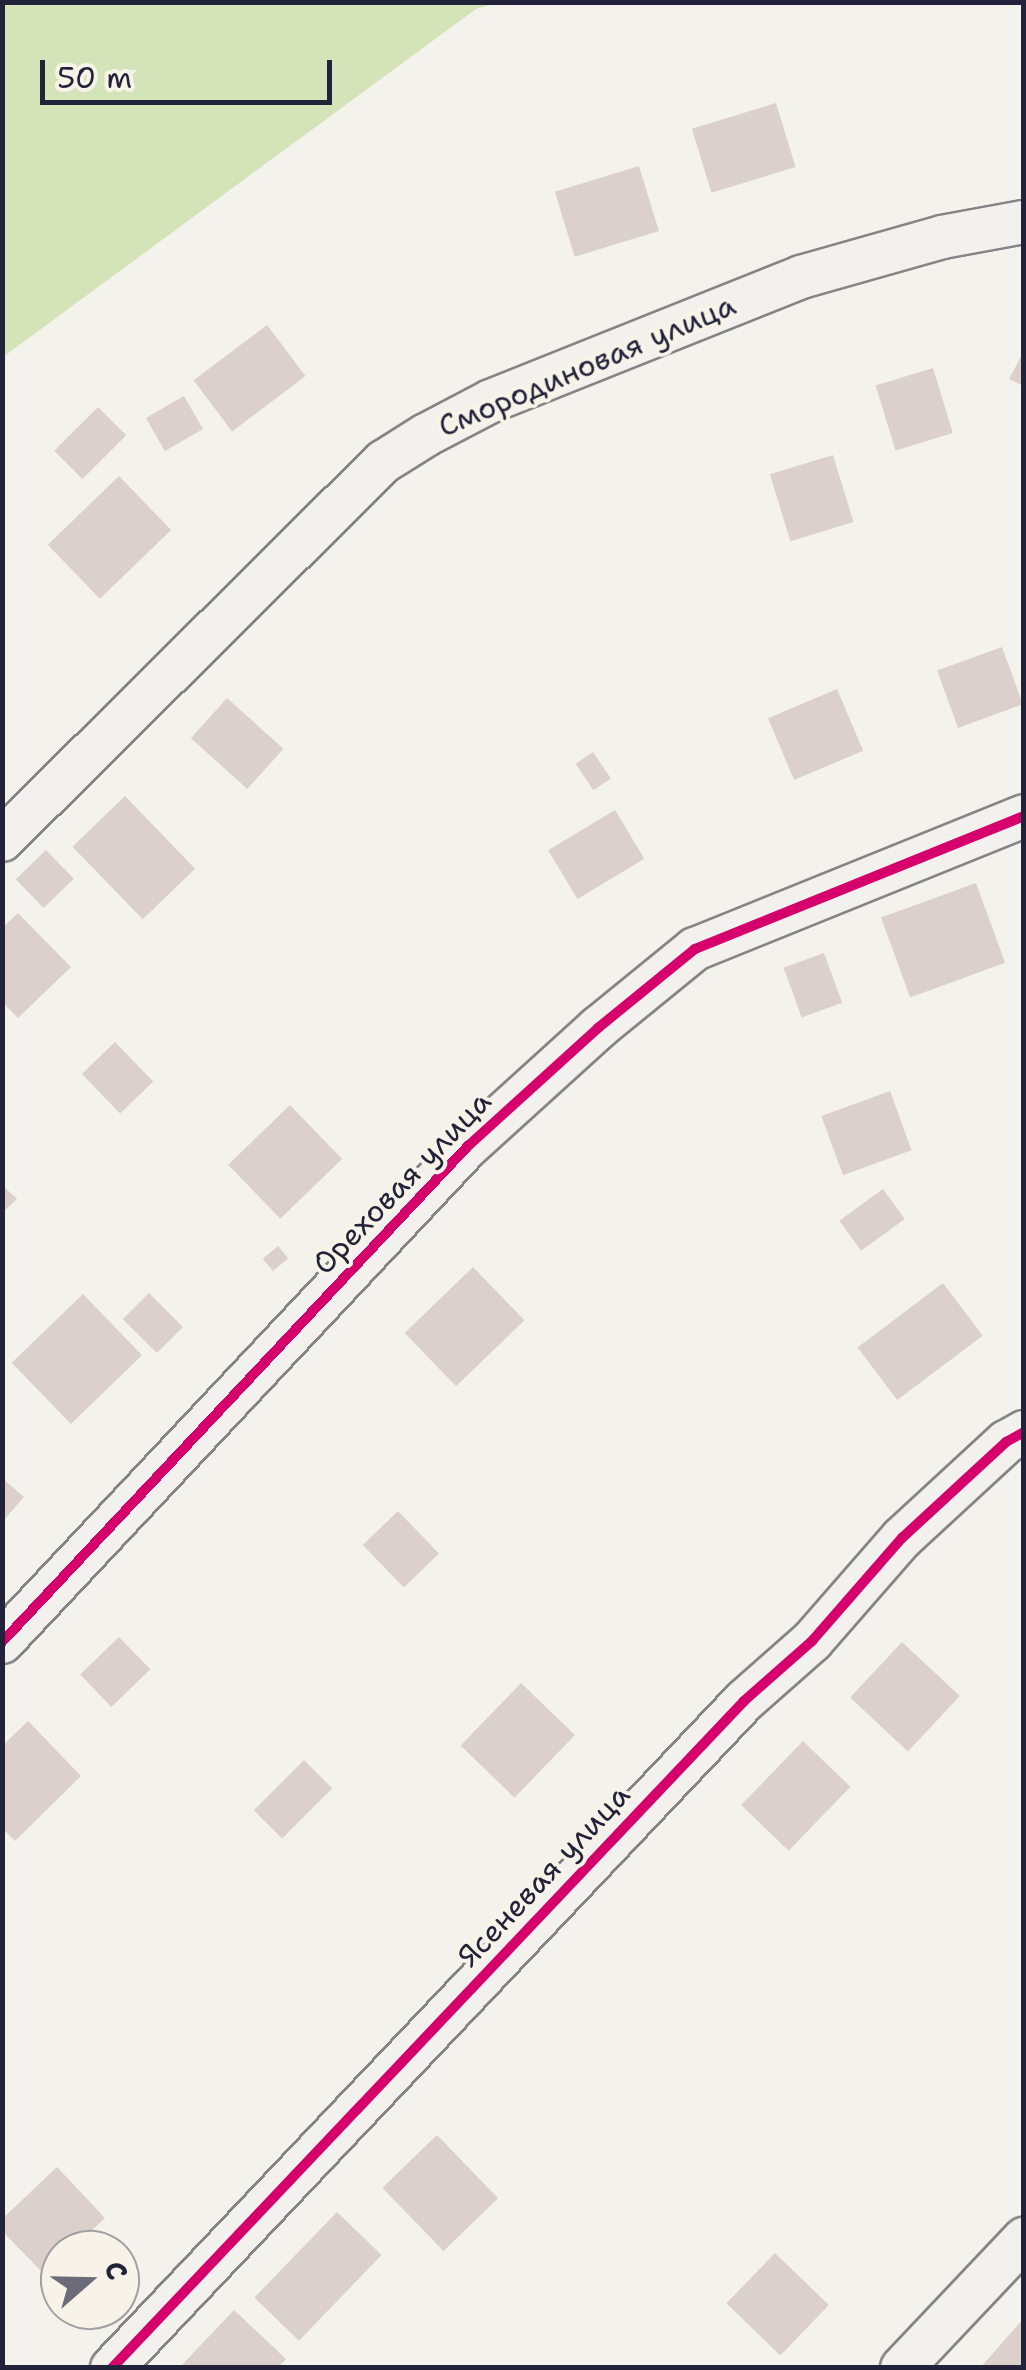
<!DOCTYPE html>
<html>
<head>
<meta charset="utf-8">
<style>
	body { margin:0 }
	#map { position:relative; width:1026px; height:2370px; overflow:hidden; background:#f4f2ec; font-family:"Shantell Sans",sans-serif }
	div>[style] { position:absolute }
	.green>* { inset:0; background:#d5e3b9 }
	.building>* { inset:0; background:#dcd0cc; transform-origin:0 0 }
	.roads { filter:drop-shadow(2px 0 #858486) drop-shadow(-2px 0 #858486) drop-shadow(0 2px #858486) drop-shadow(0 -2px #858486) }
	.minor>* { height:42px; margin:-21px; padding:0 21px; transform-origin:21px; border-radius:21px; background:#f2f1ed }
	.cycleway>* { height:10px; margin:-5px; padding:0 5px; transform-origin:5px; border-radius:5px; background:#d6006c }
	span { translate:-50% -50%; white-space:nowrap; text-align:center; line-height:1.15; -webkit-text-stroke:8px #f7f3e8; paint-order:stroke }
	.street-label { font-size:30px; color:#22223b }
	.frame { position:absolute; inset:0; border:5px solid #22223b; pointer-events:none }
	.north { position:absolute; left:40px; top:2230px; width:100px; height:100px; box-sizing:border-box; background:#f7f3e8; border:2px solid #a29fa3; border-radius:50%; rotate:70deg; font-size:28px; font-weight:700; line-height:40px; text-align:center; color:#22223b }
	.north::after { content:''; display:block; margin:auto; width:35px; height:45px; background:#6c6b79; clip-path:polygon(50% 0,100% 100%,50% 72%,0 100%) }
	.scale { position:absolute; left:40px; top:60px; width:292px; height:45px; box-sizing:border-box; border:5px solid #22223b; border-top:0; padding-left:12px; font-size:30px; line-height:35px; white-space:nowrap; color:#22223b; -webkit-text-stroke:8px #f7f3e8; paint-order:stroke }
</style>
</head>
<body>
<div id="map">
	<div class="green">
		<div style="clip-path:polygon(3px 2px,495px 2px,495px 3px,476px 9px,3px 357px)"></div>
	</div>
	<div class="building">
		<div style="left:776px;top:103px;width:67px;height:88px;rotate:73deg"></div>
		<div style="left:639px;top:166px;width:68px;height:88px;rotate:73deg"></div>
		<div style="left:267px;top:325px;width:64px;height:92px;rotate:53deg"></div>
		<div style="clip-path:polygon(1024px 351px,1024px 386px,1009px 379px)"></div>
		<div style="left:933px;top:368px;width:68px;height:60px;rotate:73deg"></div>
		<div style="left:184px;top:396px;width:38px;height:44px;rotate:60deg"></div>
		<div style="left:98px;top:407px;width:40px;height:62px;rotate:45deg"></div>
		<div style="left:833px;top:455px;width:70px;height:66px;rotate:73deg"></div>
		<div style="left:119px;top:476px;width:75px;height:99px;rotate:46deg"></div>
		<div style="left:1002px;top:647px;width:61px;height:69px;rotate:70deg"></div>
		<div style="left:837px;top:689px;width:67px;height:75px;rotate:67deg"></div>
		<div style="left:227px;top:698px;width:76px;height:54px;rotate:42deg"></div>
		<div style="left:593px;top:752px;width:32px;height:21px;rotate:56deg"></div>
		<div style="left:125px;top:796px;width:101px;height:73px;rotate:46deg"></div>
		<div style="left:615px;top:810px;width:57px;height:78px;rotate:59deg"></div>
		<div style="left:46px;top:850px;width:40px;height:42px;rotate:46deg"></div>
		<div style="left:976px;top:883px;width:85px;height:101px;rotate:70deg"></div>
		<div style="clip-path:polygon(18px 913px,71px 967px,18px 1018px,2px 1002px,2px 928px)"></div>
		<div style="left:824px;top:953px;width:53px;height:43px;rotate:70deg"></div>
		<div style="left:115px;top:1042px;width:55px;height:46px;rotate:46deg"></div>
		<div style="left:890px;top:1091px;width:63px;height:73px;rotate:70deg"></div>
		<div style="left:290px;top:1105px;width:75px;height:86px;rotate:46deg"></div>
		<div style="clip-path:polygon(2px 1185px,17px 1199px,2px 1213px)"></div>
		<div style="left:883px;top:1189px;width:37px;height:54px;rotate:54deg"></div>
		<div style="left:278px;top:1246px;width:16px;height:20px;rotate:50deg"></div>
		<div style="left:473px;top:1267px;width:74px;height:95px;rotate:46deg"></div>
		<div style="left:943px;top:1283px;width:66px;height:107px;rotate:53deg"></div>
		<div style="left:149px;top:1293px;width:48px;height:37px;rotate:45deg"></div>
		<div style="left:83px;top:1294px;width:85px;height:99px;rotate:46deg"></div>
		<div style="clip-path:polygon(2px 1478px,24px 1497px,2px 1522px)"></div>
		<div style="left:398px;top:1511px;width:59px;height:49px;rotate:46deg"></div>
		<div style="left:119px;top:1637px;width:45px;height:54px;rotate:46deg"></div>
		<div style="left:902px;top:1642px;width:79px;height:76px;rotate:43deg"></div>
		<div style="left:521px;top:1683px;width:75px;height:87px;rotate:44deg"></div>
		<div style="clip-path:polygon(28px 1721px,81px 1776px,15px 1841px,2px 1828px,2px 1746px)"></div>
		<div style="left:803px;top:1741px;width:66px;height:89px;rotate:44deg"></div>
		<div style="left:304px;top:1760px;width:40px;height:71px;rotate:45deg"></div>
		<div style="left:437px;top:2135px;width:88px;height:76px;rotate:46deg"></div>
		<div style="clip-path:polygon(57px 2167px,105px 2218px,71px 2250px,60px 2250px,60px 2261px,45px 2275px,2px 2231px,2px 2219px)"></div>
		<div style="left:337px;top:2212px;width:62px;height:119px;rotate:44deg"></div>
		<div style="left:775px;top:2253px;width:75px;height:70px;rotate:44deg"></div>
		<div style="clip-path:polygon(234px 2310px,286px 2359px,278px 2368px,179px 2368px)"></div>
		<div style="clip-path:polygon(1024px 2318px,1024px 2368px,980px 2368px)"></div>
	</div>
	<div class="roads">
		<div class="minor">
			<div style="left:2px;top:840px;width:537px;rotate:-44.77deg"></div>
			<div style="left:383px;top:462px;width:51px;rotate:-32.1deg"></div>
			<div style="left:426px;top:435px;width:73px;rotate:-27.6deg"></div>
			<div style="left:491px;top:401px;width:334px;rotate:-21.8deg"></div>
			<div style="left:801px;top:277px;width:147px;rotate:-15.8deg"></div>
			<div style="left:942px;top:237px;width:83px;rotate:-10.4deg"></div>
			<div style="left:2px;top:1642px;width:681px;rotate:-46.79deg"></div>
			<div style="left:468px;top:1146px;width:176px;rotate:-42.2deg"></div>
			<div style="left:598px;top:1028px;width:125px;rotate:-39.2deg"></div>
			<div style="left:695px;top:949px;width:355px;rotate:-22deg"></div>
			<div style="left:112px;top:2368px;width:919px;rotate:-46.54deg"></div>
			<div style="left:744px;top:1701px;width:91px;rotate:-41.4deg"></div>
			<div style="left:812px;top:1641px;width:137px;rotate:-48.9deg"></div>
			<div style="left:902px;top:1538px;width:142px;rotate:-42.7deg"></div>
			<div style="left:1006px;top:1442px;width:21px;rotate:-29deg"></div>
			<div style="left:902px;top:2368px;width:178px;rotate:-46.6deg"></div>
		</div>
	</div>
	<div class="cycleway">
		<div style="left:2px;top:1642px;width:681px;rotate:-46.79deg"></div>
		<div style="left:468px;top:1146px;width:176px;rotate:-42.2deg"></div>
		<div style="left:598px;top:1028px;width:125px;rotate:-39.2deg"></div>
		<div style="left:695px;top:949px;width:355px;rotate:-22deg"></div>
		<div style="left:112px;top:2368px;width:919px;rotate:-46.54deg"></div>
		<div style="left:744px;top:1701px;width:91px;rotate:-41.4deg"></div>
		<div style="left:812px;top:1641px;width:137px;rotate:-48.9deg"></div>
		<div style="left:902px;top:1538px;width:142px;rotate:-42.7deg"></div>
		<div style="left:1006px;top:1442px;width:21px;rotate:-29deg"></div>
	</div>
	<div class="street-label">
		<span style="left:587px;top:366px;rotate:-23deg">Смородиновая улица</span>
		<span style="left:402px;top:1183px;rotate:-46deg">Ореховая улица</span>
		<span style="left:544px;top:1876px;rotate:-47deg">Ясеневая улица</span>
	</div>
	<div class="frame"></div>
	<div class="north">С</div>
	<div class="scale">50 m</div>
</div>
</body>
</html>
